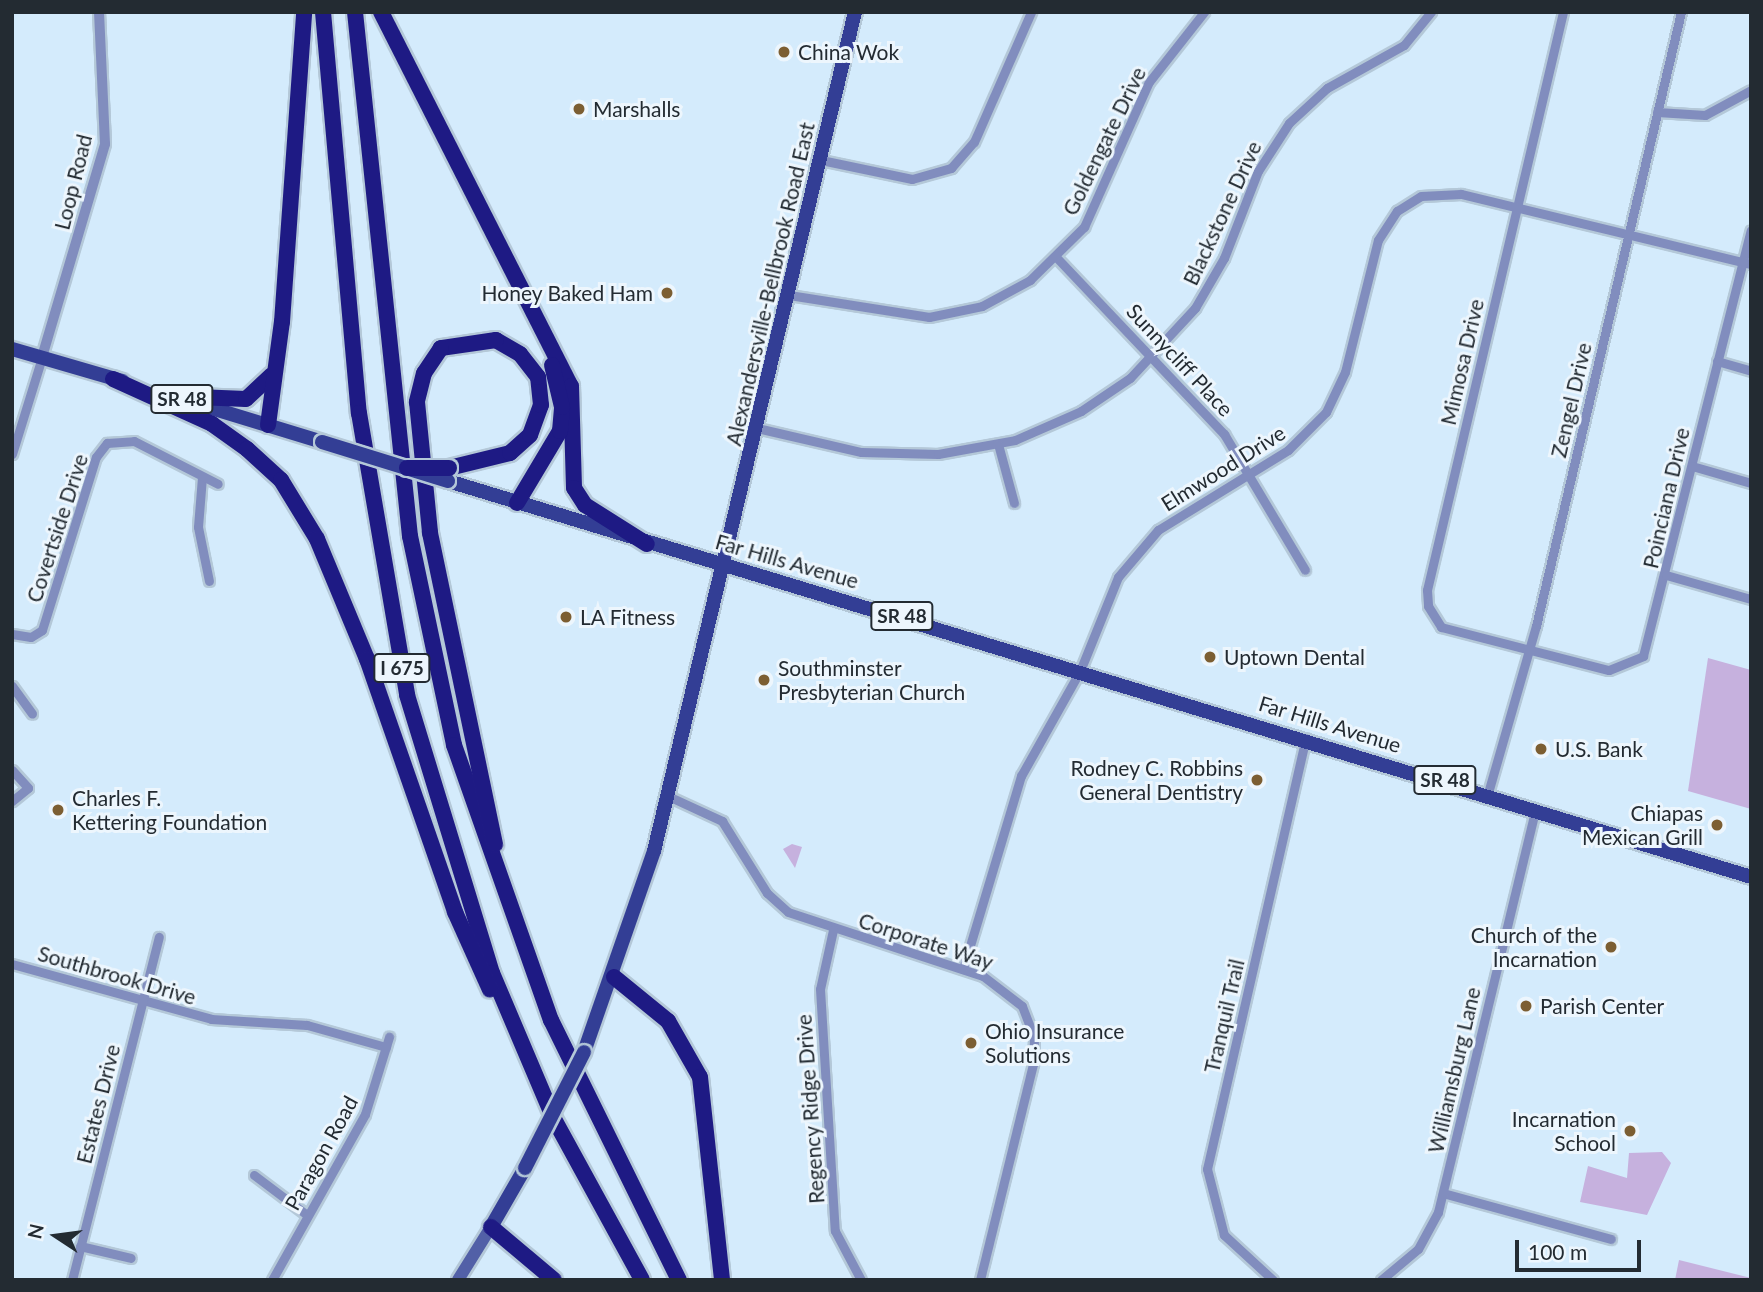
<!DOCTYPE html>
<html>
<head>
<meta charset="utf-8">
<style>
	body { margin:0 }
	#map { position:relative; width:1763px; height:1292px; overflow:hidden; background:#d4ebfc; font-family:Lato,sans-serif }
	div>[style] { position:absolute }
	.green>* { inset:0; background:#c6b1de }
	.roads { filter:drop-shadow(2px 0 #b4c8d8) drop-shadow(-2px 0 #b4c8d8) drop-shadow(0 2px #b4c8d8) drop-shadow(0 -2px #b4c8d8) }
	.minor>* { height:9px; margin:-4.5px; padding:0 4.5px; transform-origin:4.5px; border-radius:4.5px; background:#818dbe }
	.tertiary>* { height:10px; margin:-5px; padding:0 5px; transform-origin:5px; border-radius:5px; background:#818dbe }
	.secondary>* { height:12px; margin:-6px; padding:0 6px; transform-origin:6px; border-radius:6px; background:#5260a7 }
	.primary>* { height:14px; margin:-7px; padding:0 7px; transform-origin:7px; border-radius:7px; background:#333e95 }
	.motorway>* { height:16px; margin:-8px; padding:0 8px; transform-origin:8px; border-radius:8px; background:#1e1a84 }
	.bridges { filter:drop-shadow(2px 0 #b4c8d8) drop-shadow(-2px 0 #b4c8d8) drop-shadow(0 2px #b4c8d8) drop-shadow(0 -2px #b4c8d8) }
	.primary-bridge>* { height:14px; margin:-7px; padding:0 7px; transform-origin:7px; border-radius:7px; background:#333e95 }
	.motorway-bridge>* { height:16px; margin:-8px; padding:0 8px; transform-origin:8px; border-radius:8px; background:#1e1a84 }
	.dots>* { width:19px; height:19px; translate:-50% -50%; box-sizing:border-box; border:4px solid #edf6fd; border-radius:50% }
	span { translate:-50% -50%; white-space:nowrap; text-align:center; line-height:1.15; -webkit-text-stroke:6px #edf6fd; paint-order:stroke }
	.shield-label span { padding:2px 5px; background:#edf6fd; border:2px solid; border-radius:5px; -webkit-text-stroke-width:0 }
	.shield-label { font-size:19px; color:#232b32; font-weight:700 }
	.poi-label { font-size:21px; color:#232b32 }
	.left { translate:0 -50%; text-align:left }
	.right { translate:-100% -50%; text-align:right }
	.street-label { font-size:21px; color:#232b32 }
	.frame { position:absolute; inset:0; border:14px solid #232b32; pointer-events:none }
	.north { position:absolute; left:21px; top:1201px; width:70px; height:70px; -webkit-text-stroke:5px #edf6fd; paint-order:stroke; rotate:283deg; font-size:19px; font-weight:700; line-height:28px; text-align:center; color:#232b32 }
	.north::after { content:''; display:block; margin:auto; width:24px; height:32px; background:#232b32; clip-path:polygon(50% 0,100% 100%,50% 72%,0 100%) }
	.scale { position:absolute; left:1515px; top:1240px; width:126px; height:32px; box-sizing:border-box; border:4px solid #232b32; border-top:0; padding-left:9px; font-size:21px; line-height:24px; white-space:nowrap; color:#232b32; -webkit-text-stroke:5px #edf6fd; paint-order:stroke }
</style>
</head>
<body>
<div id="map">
	<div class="green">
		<div style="clip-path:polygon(1708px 658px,1751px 670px,1751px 809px,1688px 791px)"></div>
		<div style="clip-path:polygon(792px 844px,802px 847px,795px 868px,783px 849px)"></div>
		<div style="clip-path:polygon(1662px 1152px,1671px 1163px,1647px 1215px,1580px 1202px,1588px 1166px,1627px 1178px,1629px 1153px)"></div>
		<div style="clip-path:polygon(1679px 1260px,1751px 1278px,1751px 1280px,1675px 1280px)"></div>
	</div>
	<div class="roads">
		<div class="minor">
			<div style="left:1563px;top:12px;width:594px;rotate:103.24deg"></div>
			<div style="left:1427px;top:590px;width:16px;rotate:86deg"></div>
			<div style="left:1428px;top:606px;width:25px;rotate:58deg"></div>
			<div style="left:1441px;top:627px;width:173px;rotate:14.4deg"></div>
			<div style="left:1609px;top:670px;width:37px;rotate:-22deg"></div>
			<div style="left:1643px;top:656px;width:439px;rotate:-75.8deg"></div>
			<div style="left:1657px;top:112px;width:48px;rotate:3.6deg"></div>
			<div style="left:1705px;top:115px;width:52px;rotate:-28.5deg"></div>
			<div style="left:821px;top:160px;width:93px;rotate:11.8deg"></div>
			<div style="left:912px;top:179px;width:41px;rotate:-15.8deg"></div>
			<div style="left:951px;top:168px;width:35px;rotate:-49deg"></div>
			<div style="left:974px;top:142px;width:142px;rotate:-66.3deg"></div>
			<div style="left:1057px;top:258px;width:243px;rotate:46.5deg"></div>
			<div style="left:1224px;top:434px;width:158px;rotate:59.2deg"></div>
			<div style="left:789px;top:295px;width:142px;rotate:8.9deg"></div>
			<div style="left:929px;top:317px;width:54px;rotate:-11.7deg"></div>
			<div style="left:982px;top:306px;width:55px;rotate:-28.4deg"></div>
			<div style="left:1030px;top:280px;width:76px;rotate:-44.5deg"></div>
			<div style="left:1084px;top:227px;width:159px;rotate:-65.9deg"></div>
			<div style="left:1149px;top:82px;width:89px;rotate:-51.8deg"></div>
			<div style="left:1717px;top:361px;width:35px;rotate:16deg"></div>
			<div style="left:757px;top:428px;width:107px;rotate:13deg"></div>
			<div style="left:861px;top:452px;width:77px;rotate:1.5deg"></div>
			<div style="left:938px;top:454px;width:78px;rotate:-10.3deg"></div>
			<div style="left:1015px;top:440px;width:72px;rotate:-23.7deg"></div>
			<div style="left:1081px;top:411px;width:59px;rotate:-34deg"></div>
			<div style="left:1130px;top:378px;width:96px;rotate:-47.1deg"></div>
			<div style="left:1195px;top:308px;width:58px;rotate:-59.9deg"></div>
			<div style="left:1224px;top:258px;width:93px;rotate:-68.7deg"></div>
			<div style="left:1258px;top:171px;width:57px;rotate:-57.1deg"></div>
			<div style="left:1289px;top:123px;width:52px;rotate:-42.6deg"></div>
			<div style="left:1327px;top:88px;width:88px;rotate:-29.2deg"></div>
			<div style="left:1404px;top:45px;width:43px;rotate:-50.7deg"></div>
			<div style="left:998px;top:444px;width:61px;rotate:74.8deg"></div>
			<div style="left:12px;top:454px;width:102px;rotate:-72.8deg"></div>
			<div style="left:1692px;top:466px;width:61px;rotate:16.1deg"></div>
			<div style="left:202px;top:477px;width:50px;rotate:94.6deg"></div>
			<div style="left:198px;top:527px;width:55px;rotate:78.5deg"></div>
			<div style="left:1666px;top:575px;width:88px;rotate:15.8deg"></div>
			<div style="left:12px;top:634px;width:19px;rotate:9deg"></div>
			<div style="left:31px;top:637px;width:13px;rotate:-32deg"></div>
			<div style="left:42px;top:630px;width:181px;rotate:-72.7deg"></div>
			<div style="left:96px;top:457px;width:18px;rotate:-52deg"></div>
			<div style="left:107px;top:443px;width:27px;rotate:-4deg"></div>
			<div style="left:134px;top:441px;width:94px;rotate:27.1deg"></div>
			<div style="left:12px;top:686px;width:34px;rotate:54deg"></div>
			<div style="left:12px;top:770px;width:24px;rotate:48deg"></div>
			<div style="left:28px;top:788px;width:21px;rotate:141deg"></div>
			<div style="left:1488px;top:793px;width:174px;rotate:-74deg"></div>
			<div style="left:1536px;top:626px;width:631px;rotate:-76.71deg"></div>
			<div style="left:668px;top:796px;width:60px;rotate:24.8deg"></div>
			<div style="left:722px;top:821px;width:85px;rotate:58deg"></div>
			<div style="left:767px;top:893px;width:28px;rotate:42deg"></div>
			<div style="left:788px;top:912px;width:205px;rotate:18.2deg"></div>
			<div style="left:983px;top:976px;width:49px;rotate:37.6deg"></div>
			<div style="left:1022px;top:1006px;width:34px;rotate:69deg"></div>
			<div style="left:1034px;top:1038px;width:26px;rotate:92deg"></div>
			<div style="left:1033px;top:1064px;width:222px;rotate:103.8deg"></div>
			<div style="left:833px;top:930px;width:60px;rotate:102.4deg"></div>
			<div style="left:820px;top:989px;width:242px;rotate:86.5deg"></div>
			<div style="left:835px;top:1231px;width:55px;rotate:62deg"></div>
			<div style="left:12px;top:964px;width:206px;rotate:15.4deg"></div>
			<div style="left:211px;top:1019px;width:96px;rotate:3.6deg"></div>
			<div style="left:307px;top:1025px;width:82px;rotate:15.6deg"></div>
			<div style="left:963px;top:969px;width:202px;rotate:-73.3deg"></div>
			<div style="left:1021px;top:776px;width:120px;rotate:-60.7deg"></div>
			<div style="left:1080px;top:671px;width:101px;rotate:-68deg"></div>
			<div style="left:1118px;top:577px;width:62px;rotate:-49.6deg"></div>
			<div style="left:1158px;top:530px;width:153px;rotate:-31.6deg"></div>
			<div style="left:1288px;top:450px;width:54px;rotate:-45deg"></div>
			<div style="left:1326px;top:412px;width:44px;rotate:-64.6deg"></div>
			<div style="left:1345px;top:372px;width:136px;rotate:-76deg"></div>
			<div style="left:1378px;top:240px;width:35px;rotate:-57deg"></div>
			<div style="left:1397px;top:211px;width:28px;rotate:-32deg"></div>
			<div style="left:1421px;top:196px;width:40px;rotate:-2.9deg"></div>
			<div style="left:1461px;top:194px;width:298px;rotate:13.6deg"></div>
			<div style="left:254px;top:1175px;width:66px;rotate:37deg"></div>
			<div style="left:1443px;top:1193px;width:174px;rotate:15.3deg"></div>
			<div style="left:80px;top:1246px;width:52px;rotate:13.2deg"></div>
			<div style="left:72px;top:1280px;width:354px;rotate:-75.8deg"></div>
			<div style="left:272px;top:1280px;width:190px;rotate:-60.7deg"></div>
			<div style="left:365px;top:1114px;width:81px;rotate:-72.7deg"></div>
			<div style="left:1273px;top:1280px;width:67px;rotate:-137.4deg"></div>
			<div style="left:1224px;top:1235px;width:68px;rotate:-104.4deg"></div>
			<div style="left:1207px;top:1169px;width:442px;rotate:-77.1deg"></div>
			<div style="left:1381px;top:1280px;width:48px;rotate:-40deg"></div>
			<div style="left:1418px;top:1249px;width:42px;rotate:-61.6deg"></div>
			<div style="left:1438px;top:1212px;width:414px;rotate:-76.4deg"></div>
		</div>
		<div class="tertiary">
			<div style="left:42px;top:357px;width:222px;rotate:-73.5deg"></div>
			<div style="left:105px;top:144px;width:132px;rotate:-92.6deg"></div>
		</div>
		<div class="secondary">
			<div style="left:458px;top:1280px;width:62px;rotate:-58.1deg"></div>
		</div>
		<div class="primary">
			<div style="left:12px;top:349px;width:115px;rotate:16.2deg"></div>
			<div style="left:185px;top:400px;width:143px;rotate:17deg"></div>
			<div style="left:448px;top:481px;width:1362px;rotate:16.9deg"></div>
			<div style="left:584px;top:1052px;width:213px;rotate:-70.8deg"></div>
			<div style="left:654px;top:851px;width:863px;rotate:-76.53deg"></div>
			<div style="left:491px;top:1227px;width:68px;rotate:-60deg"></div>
		</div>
		<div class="motorway">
			<div style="left:323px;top:12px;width:403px;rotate:84.9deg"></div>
			<div style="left:359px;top:413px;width:286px;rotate:80.3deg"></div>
			<div style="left:407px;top:695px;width:291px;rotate:73deg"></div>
			<div style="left:492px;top:973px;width:159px;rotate:67deg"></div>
			<div style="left:554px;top:1119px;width:183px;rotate:61.3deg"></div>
			<div style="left:355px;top:12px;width:527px;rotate:84.01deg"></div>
			<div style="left:410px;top:536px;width:214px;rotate:78.1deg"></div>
			<div style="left:454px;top:745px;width:292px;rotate:70.6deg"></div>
			<div style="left:551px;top:1020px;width:290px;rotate:63.8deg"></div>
			<div style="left:381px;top:12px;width:419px;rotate:63.1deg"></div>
			<div style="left:571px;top:386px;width:102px;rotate:88.3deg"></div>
			<div style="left:574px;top:488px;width:20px;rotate:57deg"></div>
			<div style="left:585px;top:505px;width:73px;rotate:32.2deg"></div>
			<div style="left:113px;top:379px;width:109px;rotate:24.4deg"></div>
			<div style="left:212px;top:424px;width:43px;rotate:35.5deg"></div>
			<div style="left:247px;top:449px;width:46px;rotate:42.4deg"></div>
			<div style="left:281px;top:480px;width:69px;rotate:58.6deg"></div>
			<div style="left:317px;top:539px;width:130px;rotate:67.4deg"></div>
			<div style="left:367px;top:659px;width:268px;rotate:70.8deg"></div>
			<div style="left:455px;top:912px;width:85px;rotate:65.8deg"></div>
			<div style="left:172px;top:396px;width:74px;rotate:2.3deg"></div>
			<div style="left:246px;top:399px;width:35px;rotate:-43deg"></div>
			<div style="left:268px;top:425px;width:104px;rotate:-82.3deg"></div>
			<div style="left:282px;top:322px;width:311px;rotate:-85.9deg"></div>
			<div style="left:449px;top:468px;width:63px;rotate:-13.8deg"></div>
			<div style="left:510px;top:453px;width:27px;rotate:-42deg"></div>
			<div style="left:530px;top:435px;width:32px;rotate:-70deg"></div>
			<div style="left:541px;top:405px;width:28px;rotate:-96deg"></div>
			<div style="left:538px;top:377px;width:29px;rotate:-128deg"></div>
			<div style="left:520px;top:354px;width:28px;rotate:-150deg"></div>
			<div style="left:496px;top:340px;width:56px;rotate:171.7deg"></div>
			<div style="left:441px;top:348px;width:30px;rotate:124deg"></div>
			<div style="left:424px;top:373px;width:30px;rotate:104deg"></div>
			<div style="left:417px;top:402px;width:132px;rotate:84.3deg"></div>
			<div style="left:430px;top:533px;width:318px;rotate:78.2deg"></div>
			<div style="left:517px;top:503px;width:84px;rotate:-59.2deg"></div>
			<div style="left:560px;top:431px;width:24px;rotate:-85deg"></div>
			<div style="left:562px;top:407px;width:43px;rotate:-103.4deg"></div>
			<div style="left:614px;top:977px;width:70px;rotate:39.2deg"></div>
			<div style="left:668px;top:1021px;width:64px;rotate:60.3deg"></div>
			<div style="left:700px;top:1077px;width:204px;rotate:83.8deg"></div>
			<div style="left:491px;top:1227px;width:82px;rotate:40.1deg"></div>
		</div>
	</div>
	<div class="bridges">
		<div class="primary-bridge">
			<div style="left:322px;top:442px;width:132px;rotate:17.2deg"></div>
			<div style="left:525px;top:1168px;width:130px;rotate:-63deg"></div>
		</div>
		<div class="motorway-bridge">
			<div style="left:407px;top:468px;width:42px"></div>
		</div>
	</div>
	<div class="dots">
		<div style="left:784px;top:52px;background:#7c5e32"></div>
		<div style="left:579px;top:109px;background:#7c5e32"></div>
		<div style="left:667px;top:293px;background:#7c5e32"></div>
		<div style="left:566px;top:617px;background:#7c5e32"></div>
		<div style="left:1210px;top:657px;background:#7c5e32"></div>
		<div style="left:764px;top:680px;background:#7c5e32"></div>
		<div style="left:1541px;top:749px;background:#7c5e32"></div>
		<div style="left:1257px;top:780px;background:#7c5e32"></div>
		<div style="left:58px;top:810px;background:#7c5e32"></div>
		<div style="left:1717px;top:825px;background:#7c5e32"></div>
		<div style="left:1611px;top:947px;background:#7c5e32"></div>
		<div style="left:1526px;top:1006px;background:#7c5e32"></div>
		<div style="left:971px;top:1043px;background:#7c5e32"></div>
		<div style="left:1630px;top:1131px;background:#7c5e32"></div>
	</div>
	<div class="shield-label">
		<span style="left:182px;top:399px">SR 48</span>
		<span style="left:902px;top:616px">SR 48</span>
		<span style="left:402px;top:668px">I 675</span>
		<span style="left:1445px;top:780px">SR 48</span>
	</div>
	<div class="poi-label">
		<span class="left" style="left:798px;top:52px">China Wok</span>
		<span class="left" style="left:593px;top:109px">Marshalls</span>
		<span class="right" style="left:653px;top:293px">Honey Baked Ham</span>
		<span class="left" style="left:580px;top:617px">LA Fitness</span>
		<span class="left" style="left:1224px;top:657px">Uptown Dental</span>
		<span class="left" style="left:778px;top:680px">Southminster<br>Presbyterian Church</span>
		<span class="left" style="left:1555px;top:749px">U.S. Bank</span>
		<span class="right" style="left:1243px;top:780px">Rodney C. Robbins<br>General Dentistry</span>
		<span class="left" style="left:72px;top:810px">Charles F.<br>Kettering Foundation</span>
		<span class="right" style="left:1703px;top:825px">Chiapas<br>Mexican Grill</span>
		<span class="right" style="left:1597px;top:947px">Church of the<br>Incarnation</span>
		<span class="left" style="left:1540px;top:1006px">Parish Center</span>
		<span class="left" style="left:985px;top:1043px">Ohio Insurance<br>Solutions</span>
		<span class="right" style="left:1616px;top:1131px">Incarnation<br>School</span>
	</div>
	<div class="street-label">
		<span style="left:1104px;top:141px;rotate:-64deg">Goldengate Drive</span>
		<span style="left:73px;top:182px;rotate:-76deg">Loop Road</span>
		<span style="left:1222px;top:213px;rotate:-65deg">Blackstone Drive</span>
		<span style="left:770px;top:284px;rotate:-77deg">Alexandersville-Bellbrook Road East</span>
		<span style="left:1180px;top:360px;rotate:47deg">Sunnycliff Place</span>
		<span style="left:1462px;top:362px;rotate:-77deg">Mimosa Drive</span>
		<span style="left:1571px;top:400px;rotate:-77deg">Zengel Drive</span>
		<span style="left:1223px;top:468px;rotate:-32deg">Elmwood Drive</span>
		<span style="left:1666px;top:498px;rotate:-77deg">Poinciana Drive</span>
		<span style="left:57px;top:528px;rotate:-72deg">Covertside Drive</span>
		<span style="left:787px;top:561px;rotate:16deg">Far Hills Avenue</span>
		<span style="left:1330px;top:724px;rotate:17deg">Far Hills Avenue</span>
		<span style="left:926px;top:941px;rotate:18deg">Corporate Way</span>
		<span style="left:117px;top:975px;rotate:16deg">Southbrook Drive</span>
		<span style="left:1224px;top:1016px;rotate:-77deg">Tranquil Trail</span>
		<span style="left:1454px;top:1070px;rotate:-77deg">Williamsburg Lane</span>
		<span style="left:98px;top:1104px;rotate:-76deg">Estates Drive</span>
		<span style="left:810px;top:1109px;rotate:-94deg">Regency Ridge Drive</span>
		<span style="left:321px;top:1153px;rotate:-61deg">Paragon Road</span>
	</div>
	<div class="frame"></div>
	<div class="north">N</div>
	<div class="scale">100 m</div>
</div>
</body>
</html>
